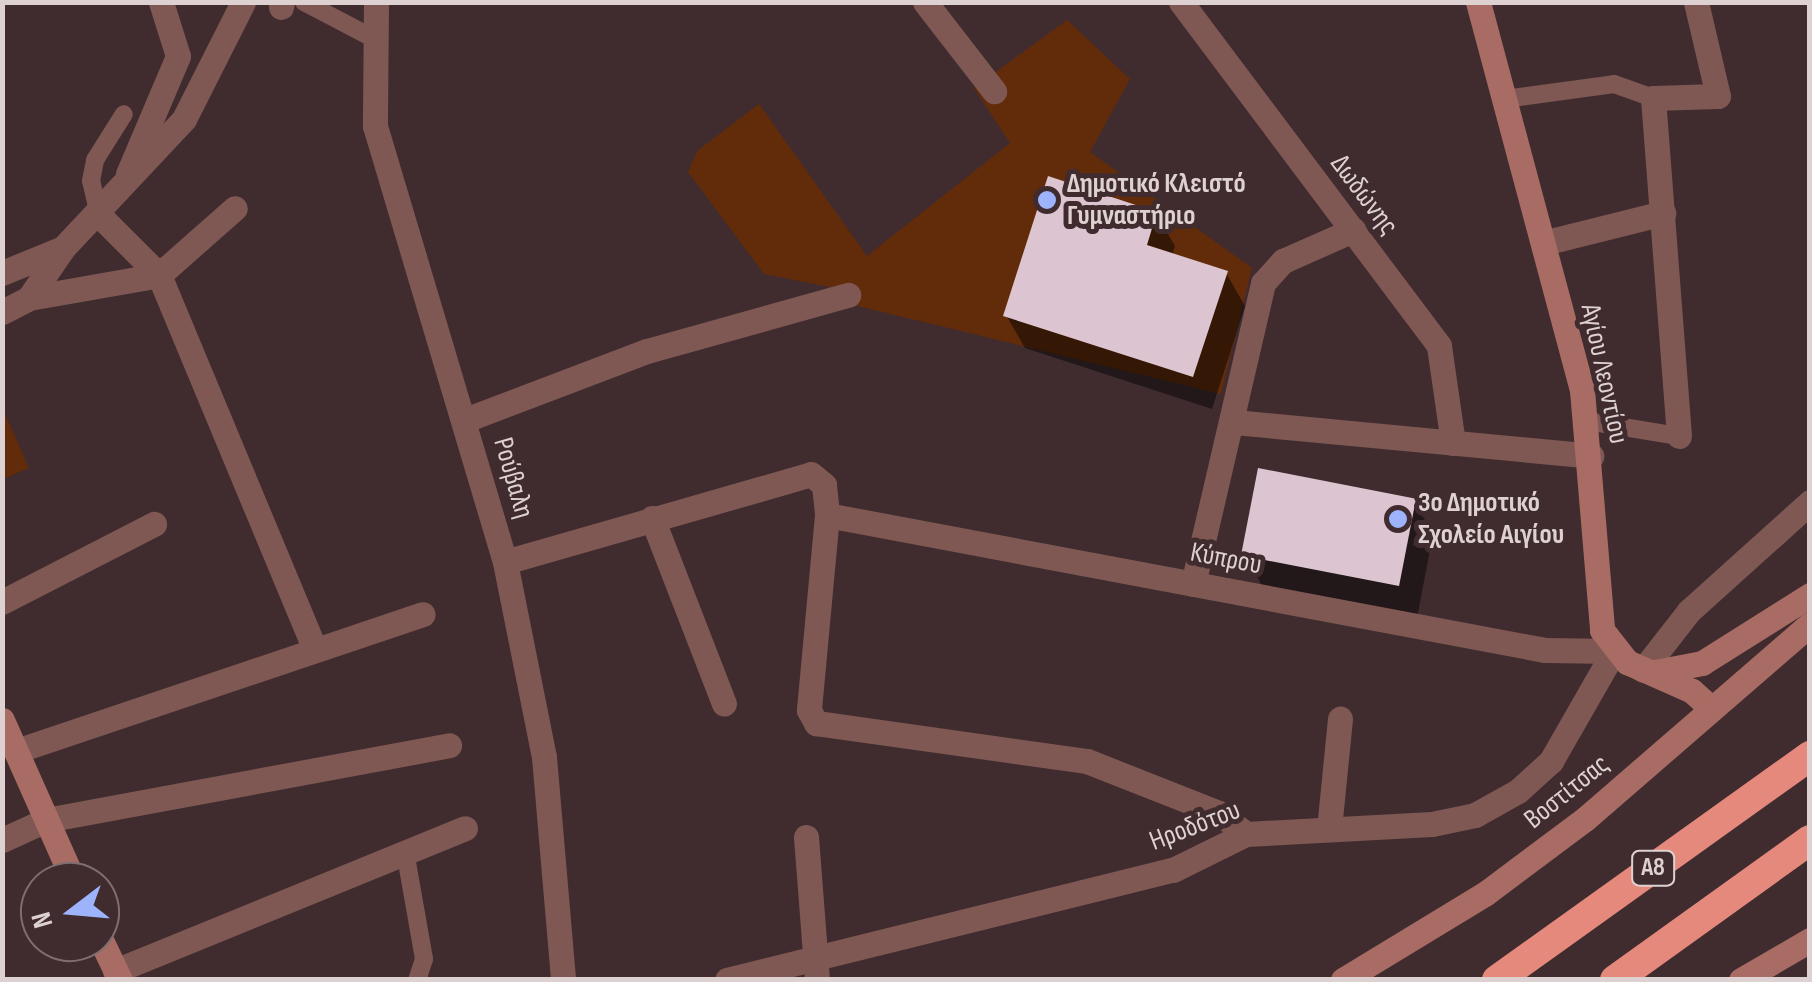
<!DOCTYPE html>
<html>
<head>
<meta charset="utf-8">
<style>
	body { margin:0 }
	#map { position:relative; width:1812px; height:982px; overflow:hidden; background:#402c2f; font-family:"Sofia Sans Condensed",sans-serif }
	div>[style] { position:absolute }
	.green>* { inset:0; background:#622b09 }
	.shadow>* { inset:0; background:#0007 }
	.building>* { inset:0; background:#dcc5d0; transform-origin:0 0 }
	.lane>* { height:18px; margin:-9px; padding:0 9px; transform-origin:9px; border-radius:9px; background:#7f5853 }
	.street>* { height:25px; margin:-12.5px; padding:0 12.5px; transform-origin:12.5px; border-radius:12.5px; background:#7f5853 }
	.secondary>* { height:25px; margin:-12.5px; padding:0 12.5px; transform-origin:12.5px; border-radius:12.5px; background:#a96c64 }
	.highway>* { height:30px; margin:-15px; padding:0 15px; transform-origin:15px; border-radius:15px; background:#e5897d }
	.dots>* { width:28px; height:28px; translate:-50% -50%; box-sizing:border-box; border:5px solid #402c2f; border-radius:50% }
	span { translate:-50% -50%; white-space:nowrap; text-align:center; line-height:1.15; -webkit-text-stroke:10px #402c2f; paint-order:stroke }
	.shield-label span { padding:2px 8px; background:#402c2f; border:2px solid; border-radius:8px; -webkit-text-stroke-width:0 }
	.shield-label { font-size:25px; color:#ded1d2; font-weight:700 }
	.poi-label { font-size:28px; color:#ded1d2; font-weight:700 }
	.left { translate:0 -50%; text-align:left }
	.street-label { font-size:28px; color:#ded1d2 }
	.frame { position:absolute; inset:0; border:5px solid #ded1d2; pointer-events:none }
	.north { position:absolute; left:20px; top:862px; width:100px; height:100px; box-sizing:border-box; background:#402c2f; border:2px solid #7f6e70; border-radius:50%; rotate:254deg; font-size:28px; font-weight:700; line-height:40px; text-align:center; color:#ded1d2 }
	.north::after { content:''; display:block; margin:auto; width:35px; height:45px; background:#9db4fd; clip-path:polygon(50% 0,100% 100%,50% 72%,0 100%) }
</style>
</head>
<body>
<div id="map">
	<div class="green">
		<div style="clip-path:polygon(1067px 20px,1130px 79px,1090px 152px,1252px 268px,1221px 394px,845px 303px,840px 289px,764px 274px,688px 172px,697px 151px,759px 104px,867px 256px,1010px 143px,974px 88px)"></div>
		<div style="clip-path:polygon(2px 407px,29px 468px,3px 479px,2px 479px)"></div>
	</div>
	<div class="shadow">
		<div style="clip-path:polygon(1156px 214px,1175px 246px,1172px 256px,1226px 273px,1245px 306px,1212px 409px,1025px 348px,1006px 315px)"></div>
		<div style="clip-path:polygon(1414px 501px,1433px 534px,1417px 618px,1263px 587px,1244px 555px)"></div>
	</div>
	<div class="building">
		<div style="clip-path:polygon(1048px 176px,1157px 212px,1147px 245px,1228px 271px,1193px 377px,1003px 316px)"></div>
		<div style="left:1258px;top:468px;width:161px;height:89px;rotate:11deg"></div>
	</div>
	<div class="lane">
		<div style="left:304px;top:2px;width:76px;rotate:27.6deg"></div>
		<div style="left:1505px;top:99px;width:110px;rotate:-7.8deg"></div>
		<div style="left:1614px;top:84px;width:41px;rotate:19.7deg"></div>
		<div style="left:99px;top:215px;width:35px;rotate:-103deg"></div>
		<div style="left:91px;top:181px;width:21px;rotate:-79deg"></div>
		<div style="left:95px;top:160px;width:54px;rotate:-57.8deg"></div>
		<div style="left:1587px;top:421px;width:93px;rotate:9.3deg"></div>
		<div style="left:405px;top:851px;width:110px;rotate:80deg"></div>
		<div style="left:424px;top:959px;width:22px;rotate:108deg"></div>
	</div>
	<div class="street">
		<div style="left:376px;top:2px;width:124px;rotate:90.5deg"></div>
		<div style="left:375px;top:126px;width:455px;rotate:73.4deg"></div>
		<div style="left:505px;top:562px;width:199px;rotate:78.7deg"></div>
		<div style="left:544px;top:757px;width:224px;rotate:85.1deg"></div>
		<div style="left:925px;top:2px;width:113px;rotate:52.2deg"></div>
		<div style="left:1181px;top:2px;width:430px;rotate:53.1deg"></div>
		<div style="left:1439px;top:346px;width:98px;rotate:81.8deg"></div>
		<div style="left:281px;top:7px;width:5px;rotate:-79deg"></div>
		<div style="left:128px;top:174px;width:128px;rotate:-67deg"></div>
		<div style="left:178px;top:56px;width:57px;rotate:-107.5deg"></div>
		<div style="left:99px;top:215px;width:85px;rotate:45deg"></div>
		<div style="left:159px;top:275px;width:403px;rotate:67.4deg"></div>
		<div style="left:1543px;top:243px;width:124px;rotate:-14deg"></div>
		<div style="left:2px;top:273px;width:66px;rotate:-22.3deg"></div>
		<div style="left:29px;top:298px;width:132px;rotate:-10deg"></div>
		<div style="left:159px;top:275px;width:101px;rotate:-41.4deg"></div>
		<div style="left:2px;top:312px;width:30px;rotate:-27deg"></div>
		<div style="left:29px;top:298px;width:60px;rotate:-55.8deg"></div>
		<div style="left:63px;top:248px;width:177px;rotate:-46.8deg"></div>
		<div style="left:184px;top:119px;width:131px;rotate:-63.2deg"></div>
		<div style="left:465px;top:420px;width:195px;rotate:-20.8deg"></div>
		<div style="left:647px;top:351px;width:209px;rotate:-15.6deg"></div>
		<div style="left:1234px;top:422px;width:359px;rotate:5.4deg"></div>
		<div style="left:1679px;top:436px;width:339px;rotate:-94.4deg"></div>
		<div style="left:1653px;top:98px;width:65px;rotate:-1.8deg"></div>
		<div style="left:1718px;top:96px;width:97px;rotate:-103.2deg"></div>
		<div style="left:827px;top:515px;width:731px;rotate:10.65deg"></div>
		<div style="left:1545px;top:650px;width:69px;rotate:0.8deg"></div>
		<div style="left:652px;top:518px;width:199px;rotate:68.8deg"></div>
		<div style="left:505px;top:562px;width:318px;rotate:-16deg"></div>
		<div style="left:811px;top:474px;width:17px;rotate:40deg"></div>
		<div style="left:824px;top:485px;width:30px;rotate:84deg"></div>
		<div style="left:827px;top:515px;width:196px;rotate:95.3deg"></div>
		<div style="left:809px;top:710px;width:15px;rotate:62deg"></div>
		<div style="left:816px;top:723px;width:274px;rotate:8deg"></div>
		<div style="left:1087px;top:761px;width:142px;rotate:21.5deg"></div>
		<div style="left:1219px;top:813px;width:34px;rotate:38deg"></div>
		<div style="left:1193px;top:584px;width:309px;rotate:-76.9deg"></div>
		<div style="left:1263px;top:283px;width:30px;rotate:-48deg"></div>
		<div style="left:1283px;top:261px;width:77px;rotate:-23.9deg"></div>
		<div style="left:2px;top:602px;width:171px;rotate:-27.2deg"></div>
		<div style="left:1643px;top:670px;width:75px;rotate:-52.1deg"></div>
		<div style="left:1689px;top:611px;width:163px;rotate:-42deg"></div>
		<div style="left:16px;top:751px;width:429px;rotate:-18.6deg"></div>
		<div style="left:1329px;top:829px;width:111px;rotate:-84.3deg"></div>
		<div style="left:806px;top:837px;width:143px;rotate:85.6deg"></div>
		<div style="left:2px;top:840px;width:48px;rotate:-24.4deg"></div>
		<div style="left:46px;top:820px;width:410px;rotate:-10.5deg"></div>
		<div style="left:115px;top:971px;width:378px;rotate:-22.2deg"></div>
		<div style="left:727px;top:980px;width:459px;rotate:-13.9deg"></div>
		<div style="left:1173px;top:870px;width:81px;rotate:-26.3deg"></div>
		<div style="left:1246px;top:834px;width:186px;rotate:-3.1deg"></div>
		<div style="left:1432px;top:824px;width:44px;rotate:-11.8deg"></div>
		<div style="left:1475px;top:815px;width:49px;rotate:-29.2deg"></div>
		<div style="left:1518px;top:791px;width:45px;rotate:-42.3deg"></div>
		<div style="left:1551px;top:761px;width:127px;rotate:-60.2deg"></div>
	</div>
	<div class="secondary">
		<div style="left:1478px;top:2px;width:402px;rotate:75deg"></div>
		<div style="left:1582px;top:390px;width:241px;rotate:85.2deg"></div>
		<div style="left:1602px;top:630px;width:41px;rotate:52deg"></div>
		<div style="left:1627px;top:662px;width:71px;rotate:24deg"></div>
		<div style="left:1692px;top:691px;width:25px;rotate:42deg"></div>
		<div style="left:1655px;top:672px;width:48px;rotate:-10.8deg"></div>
		<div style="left:1702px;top:663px;width:128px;rotate:-32.2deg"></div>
		<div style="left:2px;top:720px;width:177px;rotate:66deg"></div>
		<div style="left:100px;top:938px;width:47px;rotate:64.5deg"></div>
		<div style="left:1343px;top:980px;width:167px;rotate:-31.3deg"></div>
		<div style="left:1486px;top:893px;width:124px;rotate:-36.8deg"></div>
		<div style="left:1585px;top:819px;width:298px;rotate:-40.9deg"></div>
		<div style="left:1741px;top:980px;width:80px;rotate:-30.1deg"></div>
	</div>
	<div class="highway">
		<div style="left:1497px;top:980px;width:385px;rotate:-35.6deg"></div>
		<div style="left:1615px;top:980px;width:240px;rotate:-35.7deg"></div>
	</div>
	<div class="dots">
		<div style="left:1047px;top:200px;background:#9db4fd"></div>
		<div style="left:1398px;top:519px;background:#9db4fd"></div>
	</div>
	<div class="shield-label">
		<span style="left:1653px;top:868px">Α8</span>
	</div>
	<div class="poi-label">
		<span class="left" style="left:1067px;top:200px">Δημοτικό Κλειστό<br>Γυμναστήριο</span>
		<span class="left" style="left:1418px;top:519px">3ο Δημοτικό<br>Σχολείο Αιγίου</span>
	</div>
	<div class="street-label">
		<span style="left:1364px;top:195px;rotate:53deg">Δωδώνης</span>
		<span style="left:1604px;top:374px;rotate:78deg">Αγίου Λεοντίου</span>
		<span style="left:513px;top:478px;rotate:74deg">Ρούβαλη</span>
		<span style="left:1226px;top:559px;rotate:11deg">Κύπρου</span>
		<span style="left:1567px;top:792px;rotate:-39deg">Βοστίτσας</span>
		<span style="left:1195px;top:826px;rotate:-21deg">Ηροδότου</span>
	</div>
	<div class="frame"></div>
	<div class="north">N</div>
</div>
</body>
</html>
